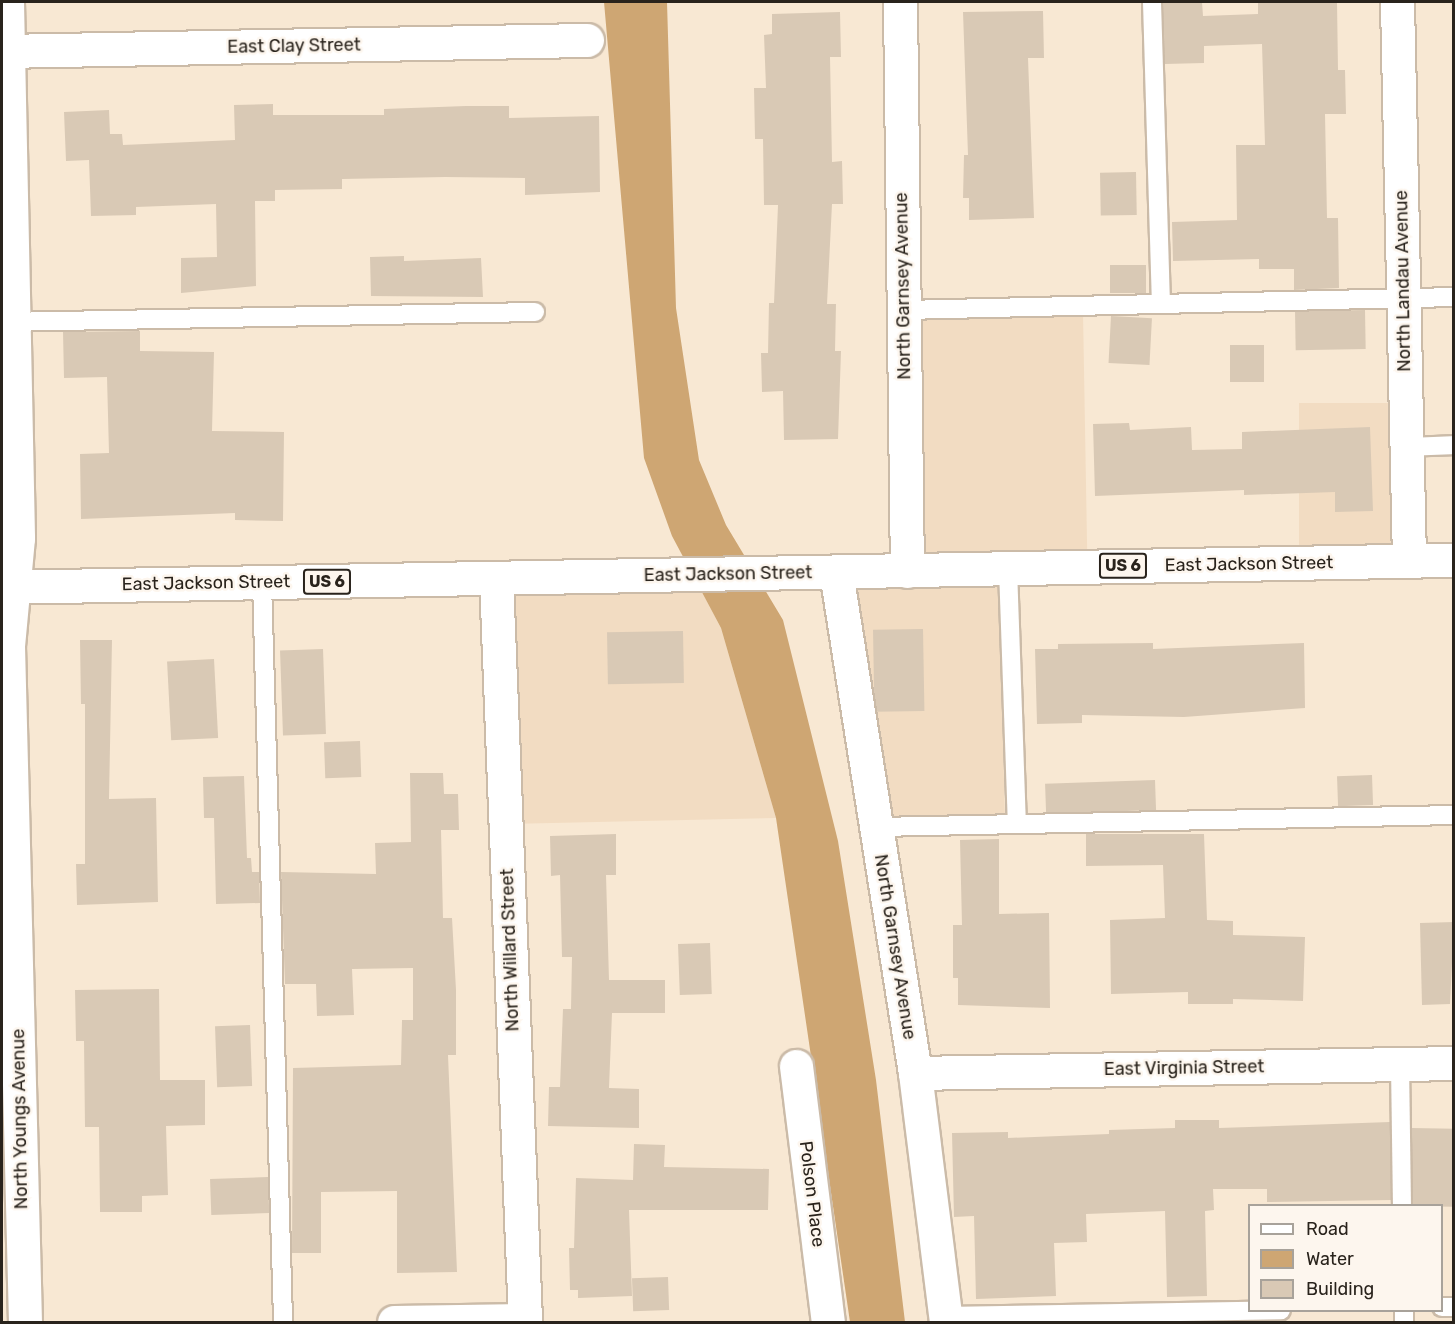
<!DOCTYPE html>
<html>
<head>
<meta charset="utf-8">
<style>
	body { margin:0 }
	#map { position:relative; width:1455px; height:1324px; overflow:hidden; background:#f8e8d3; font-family:Rubik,sans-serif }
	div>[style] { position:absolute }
	.built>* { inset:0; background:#f2dcc2; transform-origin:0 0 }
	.water>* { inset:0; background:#cea673 }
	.building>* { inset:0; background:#d9c9b5; transform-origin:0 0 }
	.roads { filter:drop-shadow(2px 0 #cbbba8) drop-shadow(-2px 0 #cbbba8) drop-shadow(0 2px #cbbba8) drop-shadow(0 -2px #cbbba8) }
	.lane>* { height:18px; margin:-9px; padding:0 9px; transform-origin:9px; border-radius:9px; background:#fff }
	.street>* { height:33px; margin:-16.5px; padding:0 16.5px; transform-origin:16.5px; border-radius:16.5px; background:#fff }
	.primary>* { height:33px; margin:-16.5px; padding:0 16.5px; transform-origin:16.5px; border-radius:16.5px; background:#fff }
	span { translate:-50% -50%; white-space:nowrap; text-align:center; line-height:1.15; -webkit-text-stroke:5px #fdf6ee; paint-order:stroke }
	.shield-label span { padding:2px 4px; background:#fdf6ee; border:2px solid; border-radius:4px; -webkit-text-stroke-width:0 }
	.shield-label { font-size:16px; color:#29231c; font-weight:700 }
	.street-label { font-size:18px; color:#29231c }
	.frame { position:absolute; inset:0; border:3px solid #29231c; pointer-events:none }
	.legend { position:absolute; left:1248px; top:1204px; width:195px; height:108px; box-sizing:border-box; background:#fdf6ee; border:2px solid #a8a29a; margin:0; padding:8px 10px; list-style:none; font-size:18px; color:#29231c }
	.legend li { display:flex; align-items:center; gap:12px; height:30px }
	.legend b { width:30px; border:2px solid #a8a29a }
</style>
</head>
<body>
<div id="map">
	<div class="built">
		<div style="left:1083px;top:312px;width:251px;height:175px;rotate:89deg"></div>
		<div style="left:1299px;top:403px;width:103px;height:157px"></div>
		<div style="clip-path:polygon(688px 566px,721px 628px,776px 818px,508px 824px,498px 573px)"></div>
		<div style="clip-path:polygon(999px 575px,1005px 821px,879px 823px,841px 576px)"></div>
	</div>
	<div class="water">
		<div style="clip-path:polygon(604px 2px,667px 2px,676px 308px,699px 460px,726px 525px,783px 620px,838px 841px,876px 1080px,905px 1322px,850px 1322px,776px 818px,721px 628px,672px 536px,644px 458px)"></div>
	</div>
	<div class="building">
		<div style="clip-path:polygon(1163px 2px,1202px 2px,1203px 16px,1258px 14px,1258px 2px,1337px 2px,1338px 70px,1345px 70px,1346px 114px,1325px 114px,1327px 218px,1338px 218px,1339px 288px,1294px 290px,1294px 269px,1259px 269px,1259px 259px,1173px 261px,1172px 222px,1237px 220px,1236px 145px,1265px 145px,1262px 44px,1204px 46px,1204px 63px,1165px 64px)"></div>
		<div style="clip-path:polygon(1043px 11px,1044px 58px,1028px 58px,1034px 218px,969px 220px,969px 198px,963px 198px,964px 155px,968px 155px,963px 12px)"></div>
		<div style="clip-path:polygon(840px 12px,841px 57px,830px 57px,832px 162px,842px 161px,843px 204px,832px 204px,827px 304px,836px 304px,835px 351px,841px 351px,838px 439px,784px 440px,783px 391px,762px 392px,761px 353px,768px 353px,769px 303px,774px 303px,778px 205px,764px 205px,763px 139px,755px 139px,754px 88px,766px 88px,764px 35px,772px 34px,772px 14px)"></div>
		<div style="clip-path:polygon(273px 104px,273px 115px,384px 115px,384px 109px,466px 106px,509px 106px,509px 118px,599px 116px,600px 192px,525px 195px,525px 178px,445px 177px,342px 179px,342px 189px,275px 190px,275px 201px,255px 201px,256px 286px,181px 293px,181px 258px,217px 257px,216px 204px,136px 207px,136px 215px,91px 216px,89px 160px,66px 161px,64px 112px,109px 110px,110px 134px,122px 134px,123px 145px,235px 140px,234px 105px)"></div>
		<div style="left:1136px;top:172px;width:43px;height:36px;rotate:89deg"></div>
		<div style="clip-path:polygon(404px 256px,404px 261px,481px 258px,483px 297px,371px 296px,370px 257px)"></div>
		<div style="left:1146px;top:265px;width:28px;height:36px;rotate:90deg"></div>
		<div style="left:1365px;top:310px;width:39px;height:70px;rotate:89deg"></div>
		<div style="left:1111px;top:316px;width:41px;height:47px;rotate:3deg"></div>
		<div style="clip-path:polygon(140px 331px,140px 351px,214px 352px,212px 431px,284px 432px,283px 521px,235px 520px,235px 513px,81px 519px,80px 454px,109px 453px,107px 377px,64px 378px,63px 332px)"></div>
		<div style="left:1230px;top:345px;width:34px;height:37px"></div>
		<div style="clip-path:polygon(1129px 423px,1130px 430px,1191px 427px,1192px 450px,1242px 449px,1242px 432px,1370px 427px,1373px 511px,1335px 512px,1335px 492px,1244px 495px,1244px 490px,1095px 496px,1093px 424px)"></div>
		<div style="left:923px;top:629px;width:82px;height:50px;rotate:89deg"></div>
		<div style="left:683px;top:631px;width:52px;height:76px;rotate:89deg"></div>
		<div style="clip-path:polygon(80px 640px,112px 640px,109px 799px,156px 798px,158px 902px,77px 905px,76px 864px,85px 864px,85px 704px,81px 704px)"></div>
		<div style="clip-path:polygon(1153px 643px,1153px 649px,1304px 643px,1305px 708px,1184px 717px,1082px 715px,1082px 723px,1037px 724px,1035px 649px,1058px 649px,1058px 644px)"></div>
		<div style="left:323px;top:649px;width:85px;height:43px;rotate:88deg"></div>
		<div style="left:214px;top:659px;width:79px;height:47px;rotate:87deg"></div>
		<div style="left:360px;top:741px;width:36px;height:36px;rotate:88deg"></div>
		<div style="clip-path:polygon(410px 773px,443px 773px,444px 794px,458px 794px,459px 830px,441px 830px,443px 918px,452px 918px,456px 990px,456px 1055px,448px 1055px,457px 1272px,397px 1273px,397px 1191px,321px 1192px,321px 1253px,292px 1253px,293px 1068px,401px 1065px,402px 1020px,413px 1020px,413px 968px,352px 969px,354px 1015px,317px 1016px,316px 984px,285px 984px,281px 872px,376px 874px,375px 843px,411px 842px)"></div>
		<div style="left:1372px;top:775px;width:30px;height:35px;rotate:88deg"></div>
		<div style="clip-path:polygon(244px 776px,247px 858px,251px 858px,252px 872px,259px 872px,260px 903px,216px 904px,214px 818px,204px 818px,203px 777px)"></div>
		<div style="left:1155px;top:780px;width:30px;height:110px;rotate:88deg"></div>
		<div style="clip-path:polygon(616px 834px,616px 875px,606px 875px,609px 980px,665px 980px,665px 1013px,612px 1013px,609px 1088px,639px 1089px,639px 1128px,548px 1126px,549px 1087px,560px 1087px,563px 1009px,571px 1009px,572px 957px,562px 957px,560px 875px,551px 876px,550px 836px)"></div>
		<div style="clip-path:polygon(1086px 834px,1204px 834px,1207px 920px,1233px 921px,1233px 935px,1305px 937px,1303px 1001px,1233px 999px,1233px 1004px,1188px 1004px,1188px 992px,1111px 994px,1110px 920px,1165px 918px,1163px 865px,1086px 866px)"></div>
		<div style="clip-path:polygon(999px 839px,999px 914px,1049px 913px,1050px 1008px,958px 1005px,958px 978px,953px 978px,953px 925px,962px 925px,960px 840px)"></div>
		<div style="clip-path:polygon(1454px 922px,1450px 1004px,1422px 1005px,1420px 923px)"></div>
		<div style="left:710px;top:943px;width:51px;height:32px;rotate:88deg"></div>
		<div style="clip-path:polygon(159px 989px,160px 1080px,205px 1080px,205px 1125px,166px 1126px,168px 1195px,142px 1196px,142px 1212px,100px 1212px,99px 1127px,85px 1127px,84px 1041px,76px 1041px,75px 990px)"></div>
		<div style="left:250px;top:1025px;width:61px;height:35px;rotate:88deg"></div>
		<div style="clip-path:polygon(1175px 1120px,1219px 1120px,1219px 1128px,1390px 1122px,1391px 1200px,1267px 1202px,1267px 1189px,1213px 1189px,1214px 1210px,1205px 1211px,1207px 1296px,1167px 1297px,1165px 1211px,1086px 1214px,1087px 1242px,1054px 1243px,1056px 1296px,976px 1299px,974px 1216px,954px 1217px,952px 1133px,1008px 1132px,1008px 1138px,1109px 1134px,1109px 1130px,1175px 1128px)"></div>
		<div style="left:1412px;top:1128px;width:42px;height:78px;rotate:1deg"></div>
		<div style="clip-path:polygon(634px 1144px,665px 1145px,664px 1167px,769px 1169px,768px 1210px,629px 1210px,632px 1296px,578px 1298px,578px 1290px,570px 1290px,569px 1248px,574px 1248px,576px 1178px,633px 1180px)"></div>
		<div style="left:268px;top:1177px;width:36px;height:58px;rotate:88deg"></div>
		<div style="left:668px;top:1277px;width:33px;height:36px;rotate:88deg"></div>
	</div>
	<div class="roads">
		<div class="lane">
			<div style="left:1152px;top:2px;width:302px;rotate:88.3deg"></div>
			<div style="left:904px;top:310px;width:550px;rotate:-1.35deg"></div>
			<div style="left:5px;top:322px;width:530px;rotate:-1.08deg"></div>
			<div style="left:1407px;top:447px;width:47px;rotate:-2.4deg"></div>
			<div style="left:1008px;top:569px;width:255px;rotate:88deg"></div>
			<div style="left:262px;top:582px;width:740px;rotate:88.37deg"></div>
			<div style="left:877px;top:827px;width:577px;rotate:-1.19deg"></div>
			<div style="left:1400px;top:1064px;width:142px;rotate:89.2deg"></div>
			<div style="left:1442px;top:1307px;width:12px"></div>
			<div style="left:1404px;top:1310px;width:12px;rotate:90deg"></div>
			<div style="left:945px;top:1316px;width:336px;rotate:-1deg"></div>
		</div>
		<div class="street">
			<div style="left:7px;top:2px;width:536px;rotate:88.82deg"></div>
			<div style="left:18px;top:538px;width:108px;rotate:95.3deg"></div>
			<div style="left:8px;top:646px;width:676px;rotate:88.56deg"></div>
			<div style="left:900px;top:2px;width:569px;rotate:89.3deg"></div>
			<div style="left:1397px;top:2px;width:559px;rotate:88.77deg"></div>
			<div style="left:2px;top:51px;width:585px;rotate:-1.08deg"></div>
			<div style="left:836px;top:572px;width:507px;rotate:81.04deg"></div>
			<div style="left:915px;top:1073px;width:251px;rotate:82.9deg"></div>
			<div style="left:796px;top:1066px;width:258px;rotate:82.9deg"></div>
			<div style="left:915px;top:1073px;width:539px;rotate:-1.06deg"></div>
			<div style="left:394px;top:1322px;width:131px;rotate:-0.9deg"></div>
			<div style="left:525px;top:1320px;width:742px;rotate:-92.24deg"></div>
		</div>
		<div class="primary">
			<div style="left:2px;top:587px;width:1452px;rotate:-1.07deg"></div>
		</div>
	</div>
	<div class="shield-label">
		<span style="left:1123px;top:566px">US 6</span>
		<span style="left:327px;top:582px">US 6</span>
	</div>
	<div class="street-label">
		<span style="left:294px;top:46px;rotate:-1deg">East Clay Street</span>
		<span style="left:1403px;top:281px;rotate:-91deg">North Landau Avenue</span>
		<span style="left:903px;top:286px;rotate:-91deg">North Garnsey Avenue</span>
		<span style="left:1249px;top:564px;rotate:-1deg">East Jackson Street</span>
		<span style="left:728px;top:574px;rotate:-1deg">East Jackson Street</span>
		<span style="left:206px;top:583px;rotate:-1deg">East Jackson Street</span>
		<span style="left:895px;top:947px;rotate:81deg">North Garnsey Avenue</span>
		<span style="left:510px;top:950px;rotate:-92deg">North Willard Street</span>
		<span style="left:1184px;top:1068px;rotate:-1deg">East Virginia Street</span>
		<span style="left:20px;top:1119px;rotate:-91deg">North Youngs Avenue</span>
		<span style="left:812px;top:1194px;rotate:83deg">Polson Place</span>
	</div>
	<div class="frame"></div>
	<ul class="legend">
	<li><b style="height:8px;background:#fff"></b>Road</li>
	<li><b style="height:16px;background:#cea673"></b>Water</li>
	<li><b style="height:16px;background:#d9c9b5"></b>Building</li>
	</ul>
</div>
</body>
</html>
